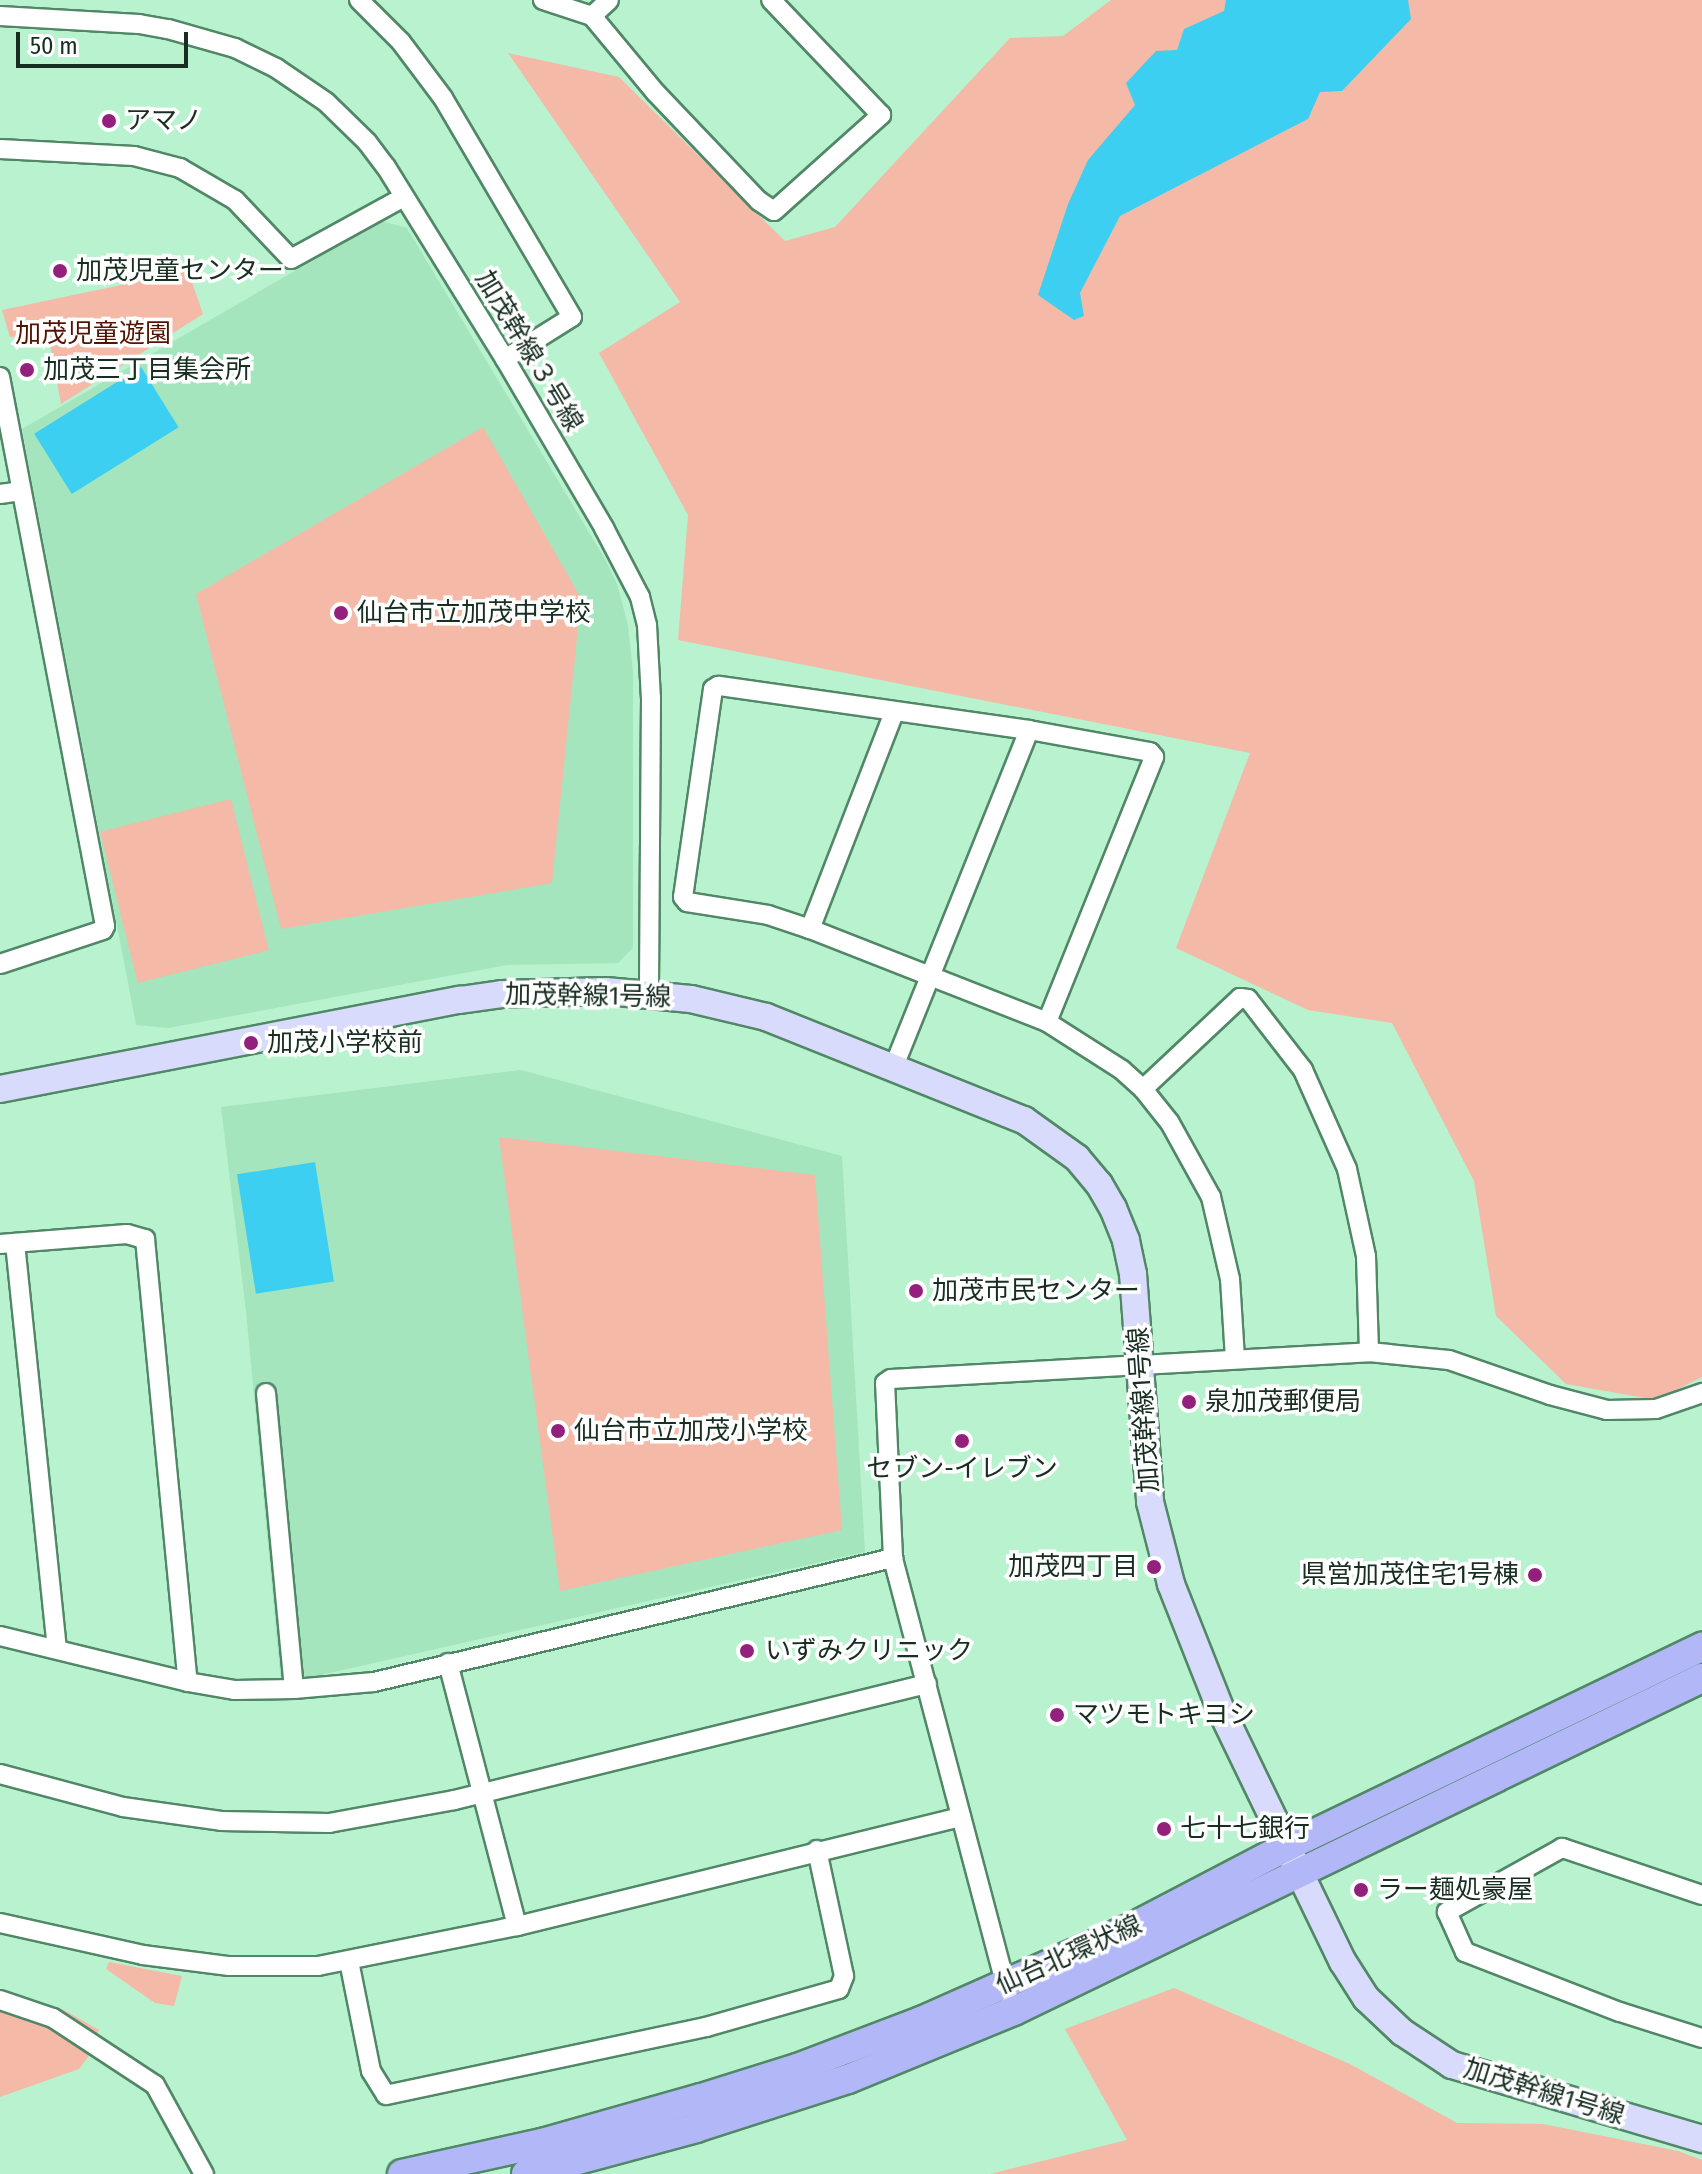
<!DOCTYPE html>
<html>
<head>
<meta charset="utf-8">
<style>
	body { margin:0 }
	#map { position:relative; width:1702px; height:2174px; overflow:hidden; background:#b8f2ce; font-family:"Fira Sans Condensed","Noto Sans JP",sans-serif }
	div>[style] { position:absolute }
	.built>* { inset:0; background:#a5e5bd }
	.green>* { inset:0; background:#f5b9a7; transform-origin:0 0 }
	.water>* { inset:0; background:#3dcff1; transform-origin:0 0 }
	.roads { filter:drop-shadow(2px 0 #518767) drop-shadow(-2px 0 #518767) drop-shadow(0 2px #518767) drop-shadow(0 -2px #518767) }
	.street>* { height:18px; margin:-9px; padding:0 9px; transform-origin:9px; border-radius:9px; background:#fff }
	.secondary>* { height:26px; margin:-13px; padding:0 13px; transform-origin:13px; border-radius:13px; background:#d8dbfb }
	.primary>* { height:28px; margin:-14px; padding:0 14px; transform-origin:14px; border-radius:14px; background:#b2b8f7 }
	.dots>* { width:22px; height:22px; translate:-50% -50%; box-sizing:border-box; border:4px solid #fff; border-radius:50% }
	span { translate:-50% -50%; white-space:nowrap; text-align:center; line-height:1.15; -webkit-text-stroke:7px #fff; paint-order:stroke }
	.poi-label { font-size:26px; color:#172e21 }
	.left { translate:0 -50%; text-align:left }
	.right { translate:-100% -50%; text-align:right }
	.park-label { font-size:26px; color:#511402 }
	.street-label { font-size:26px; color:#172e21 }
	.scale { position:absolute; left:16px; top:32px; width:172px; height:36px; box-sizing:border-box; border:4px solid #172e21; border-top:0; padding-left:10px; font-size:24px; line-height:28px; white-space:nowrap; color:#172e21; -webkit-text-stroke:6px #fff; paint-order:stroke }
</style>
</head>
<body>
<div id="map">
	<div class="built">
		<div style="clip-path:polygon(381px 221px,407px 228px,605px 559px,617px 584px,628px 625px,633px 671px,633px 948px,618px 963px,507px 965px,168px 1028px,136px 1025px,22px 429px)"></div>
		<div style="clip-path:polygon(521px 1070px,842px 1156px,865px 1552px,281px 1684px,246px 1311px,221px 1107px)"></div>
	</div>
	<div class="green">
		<div style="clip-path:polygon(1111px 0,1702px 0,1702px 1377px,1656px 1400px,1566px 1384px,1496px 1316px,1474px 1181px,1392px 1023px,1308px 1010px,1176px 948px,1250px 753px,678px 640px,688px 515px,599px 353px,680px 302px,508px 53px,619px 77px,785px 241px,835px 227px,1010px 38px,1063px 36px)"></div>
		<div style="clip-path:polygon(188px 271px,203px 314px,61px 404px,48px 334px,10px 337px,2px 310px)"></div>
		<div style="clip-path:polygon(483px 427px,581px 598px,552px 883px,281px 929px,196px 594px)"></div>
		<div style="left:231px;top:799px;width:156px;height:135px;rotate:76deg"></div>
		<div style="clip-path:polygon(499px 1137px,815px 1175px,842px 1530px,560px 1591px)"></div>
		<div style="clip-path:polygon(109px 1962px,182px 1976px,174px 2006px,155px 2003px,106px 1969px)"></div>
		<div style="clip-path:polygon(1174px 1988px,1350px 2064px,1457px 2123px,1543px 2124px,1678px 2151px,1702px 2160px,1702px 2174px,990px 2174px,1127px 2140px,1065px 2029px)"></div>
		<div style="clip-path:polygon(0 1995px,64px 2010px,99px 2030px,91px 2053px,79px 2069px,0 2097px)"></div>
	</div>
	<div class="water">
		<div style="clip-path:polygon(1226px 0,1408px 0,1411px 19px,1342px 91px,1320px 92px,1308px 119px,1120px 216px,1080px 293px,1084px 316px,1074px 320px,1038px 295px,1068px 204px,1088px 160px,1135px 105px,1126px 83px,1156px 51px,1177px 50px,1184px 29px,1224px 11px)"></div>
		<div style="left:141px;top:367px;width:71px;height:126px;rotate:58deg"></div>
		<div style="left:315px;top:1162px;width:121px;height:79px;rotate:81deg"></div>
	</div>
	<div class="roads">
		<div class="street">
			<div style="left:359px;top:0;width:59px;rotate:45deg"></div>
			<div style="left:401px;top:42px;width:70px;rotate:53.1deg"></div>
			<div style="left:443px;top:98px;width:254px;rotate:59.5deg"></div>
			<div style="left:572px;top:317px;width:79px;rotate:147.9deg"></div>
			<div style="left:543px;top:0;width:52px;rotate:18.1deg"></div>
			<div style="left:592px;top:16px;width:100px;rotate:50.3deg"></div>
			<div style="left:656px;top:93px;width:149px;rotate:46.4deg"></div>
			<div style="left:759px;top:201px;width:18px;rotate:34deg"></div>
			<div style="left:774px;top:211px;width:144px;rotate:-41.9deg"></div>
			<div style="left:881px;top:115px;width:159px;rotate:-133.7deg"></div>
			<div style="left:0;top:16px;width:139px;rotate:3.3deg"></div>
			<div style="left:139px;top:24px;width:29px;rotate:10deg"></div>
			<div style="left:168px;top:29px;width:70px;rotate:15.8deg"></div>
			<div style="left:235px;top:48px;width:46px;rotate:26deg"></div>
			<div style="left:276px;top:68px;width:60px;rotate:34.2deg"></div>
			<div style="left:326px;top:102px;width:57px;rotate:44.3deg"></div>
			<div style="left:367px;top:142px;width:31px;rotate:53deg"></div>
			<div style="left:386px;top:167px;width:226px;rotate:58.2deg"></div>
			<div style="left:505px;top:359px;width:196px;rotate:59.6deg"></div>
			<div style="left:604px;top:528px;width:78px;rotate:62.4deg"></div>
			<div style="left:640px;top:597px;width:29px;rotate:76deg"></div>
			<div style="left:647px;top:625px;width:73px;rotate:86.9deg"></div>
			<div style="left:651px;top:698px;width:295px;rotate:90.4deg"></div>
			<div style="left:592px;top:16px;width:23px;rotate:-43deg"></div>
			<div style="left:0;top:149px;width:134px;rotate:3deg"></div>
			<div style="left:134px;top:156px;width:48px;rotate:14.6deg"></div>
			<div style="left:180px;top:168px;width:64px;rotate:30.2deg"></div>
			<div style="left:235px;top:200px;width:81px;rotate:46.5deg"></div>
			<div style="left:291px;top:259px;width:129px;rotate:-28.8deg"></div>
			<div style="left:0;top:377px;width:559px;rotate:79.17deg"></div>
			<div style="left:105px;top:926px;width:4px;rotate:117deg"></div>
			<div style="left:103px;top:930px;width:108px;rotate:161.7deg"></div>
			<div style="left:0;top:494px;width:21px;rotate:-8deg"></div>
			<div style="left:810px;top:929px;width:233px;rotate:-68.8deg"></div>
			<div style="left:1047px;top:1022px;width:286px;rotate:-68deg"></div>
			<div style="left:1154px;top:757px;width:6px;rotate:-129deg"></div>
			<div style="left:1150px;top:752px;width:123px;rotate:-169.7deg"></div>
			<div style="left:1029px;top:730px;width:314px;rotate:-171.9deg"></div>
			<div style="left:718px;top:686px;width:6px;rotate:149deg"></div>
			<div style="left:713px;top:689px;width:210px;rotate:98.2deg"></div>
			<div style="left:683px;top:897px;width:6px;rotate:51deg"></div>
			<div style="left:687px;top:902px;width:82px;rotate:9.1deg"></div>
			<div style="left:768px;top:915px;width:44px;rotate:18.4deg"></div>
			<div style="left:810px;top:929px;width:255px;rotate:21.4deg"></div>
			<div style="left:1047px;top:1022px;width:89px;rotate:32.6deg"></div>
			<div style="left:1122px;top:1070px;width:28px;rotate:42deg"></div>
			<div style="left:1143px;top:1089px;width:43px;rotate:51.5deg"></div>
			<div style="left:1170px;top:1123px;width:85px;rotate:61deg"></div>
			<div style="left:1211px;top:1197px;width:84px;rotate:77deg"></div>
			<div style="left:1230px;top:1279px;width:79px;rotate:86.4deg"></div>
			<div style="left:894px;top:1066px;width:362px;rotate:-68.1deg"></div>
			<div style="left:1143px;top:1089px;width:133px;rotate:-43.2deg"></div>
			<div style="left:1240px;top:998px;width:8px;rotate:7deg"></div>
			<div style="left:1248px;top:999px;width:90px;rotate:52.2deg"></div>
			<div style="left:1303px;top:1070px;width:108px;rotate:66deg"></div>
			<div style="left:1347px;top:1169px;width:89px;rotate:77.7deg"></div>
			<div style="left:1366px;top:1256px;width:96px;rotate:88.2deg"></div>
			<div style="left:15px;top:1243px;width:406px;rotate:84.1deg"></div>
			<div style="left:0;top:1244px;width:127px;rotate:-4.5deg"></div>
			<div style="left:127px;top:1234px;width:19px;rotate:16deg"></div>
			<div style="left:145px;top:1239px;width:445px;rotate:84.5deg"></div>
			<div style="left:266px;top:1393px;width:297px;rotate:84.6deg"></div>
			<div style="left:0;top:1636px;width:194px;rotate:13.7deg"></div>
			<div style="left:188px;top:1682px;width:48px;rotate:9.7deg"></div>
			<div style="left:235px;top:1690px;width:59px;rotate:-1deg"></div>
			<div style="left:294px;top:1689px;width:80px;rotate:-5deg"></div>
			<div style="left:374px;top:1682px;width:534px;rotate:-13.44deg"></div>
			<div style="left:448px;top:1663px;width:272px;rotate:75.3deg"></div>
			<div style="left:0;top:1774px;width:127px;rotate:15deg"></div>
			<div style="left:123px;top:1807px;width:99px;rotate:8.1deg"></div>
			<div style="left:221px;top:1821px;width:108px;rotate:1.1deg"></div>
			<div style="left:329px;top:1823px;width:127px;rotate:-10.4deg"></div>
			<div style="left:454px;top:1800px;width:487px;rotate:-13.8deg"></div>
			<div style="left:1702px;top:1895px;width:148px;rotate:-161.4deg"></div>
			<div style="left:1562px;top:1848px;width:132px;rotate:150.9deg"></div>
			<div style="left:1447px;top:1912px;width:44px;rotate:65.8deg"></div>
			<div style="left:1465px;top:1952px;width:166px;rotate:21.2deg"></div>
			<div style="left:1620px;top:2012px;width:86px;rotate:17.6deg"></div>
			<div style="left:0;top:1923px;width:147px;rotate:12.6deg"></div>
			<div style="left:143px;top:1955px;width:87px;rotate:7.3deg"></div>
			<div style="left:229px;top:1966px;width:89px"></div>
			<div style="left:318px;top:1966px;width:203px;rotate:-11.4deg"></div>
			<div style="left:517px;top:1926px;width:457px;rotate:-13.8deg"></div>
			<div style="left:349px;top:1961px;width:112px;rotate:78.7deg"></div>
			<div style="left:371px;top:2071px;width:28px;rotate:58deg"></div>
			<div style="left:386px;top:2095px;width:327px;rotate:-12deg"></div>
			<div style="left:706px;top:2027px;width:138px;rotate:-15.9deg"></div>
			<div style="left:839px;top:1989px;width:14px;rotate:-69deg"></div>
			<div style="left:844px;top:1976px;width:129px;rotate:-102.1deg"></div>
			<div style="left:1008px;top:1994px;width:451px;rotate:-104.8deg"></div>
			<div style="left:893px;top:1558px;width:175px;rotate:-92.6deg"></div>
			<div style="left:885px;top:1383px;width:7px;rotate:-34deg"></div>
			<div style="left:891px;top:1379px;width:479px;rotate:-3.2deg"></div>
			<div style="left:1369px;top:1352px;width:80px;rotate:5.7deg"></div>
			<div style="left:1449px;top:1360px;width:107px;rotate:19.1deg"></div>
			<div style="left:1550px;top:1395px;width:59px;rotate:14.7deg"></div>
			<div style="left:1607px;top:1410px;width:49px;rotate:-1.2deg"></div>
			<div style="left:1656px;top:1409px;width:49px;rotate:-19.2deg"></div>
			<div style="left:0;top:2000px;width:56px;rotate:18.8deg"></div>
			<div style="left:53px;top:2018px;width:122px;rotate:33.3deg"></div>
			<div style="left:155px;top:2085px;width:102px;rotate:61.2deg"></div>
		</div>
		<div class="secondary">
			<div style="left:0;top:1089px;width:469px;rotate:-11deg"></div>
			<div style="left:460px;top:1000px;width:42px;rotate:-8.1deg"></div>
			<div style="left:502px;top:994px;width:104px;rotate:-1.7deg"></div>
			<div style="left:606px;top:991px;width:85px;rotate:5.4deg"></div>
			<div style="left:691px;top:999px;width:77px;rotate:13.5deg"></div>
			<div style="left:766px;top:1017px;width:278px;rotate:21.8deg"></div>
			<div style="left:1024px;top:1120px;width:65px;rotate:35.6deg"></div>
			<div style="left:1077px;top:1158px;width:34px;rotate:50deg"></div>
			<div style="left:1099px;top:1184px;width:28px;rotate:60deg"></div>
			<div style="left:1113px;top:1208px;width:35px;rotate:68deg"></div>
			<div style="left:1126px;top:1241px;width:34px;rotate:78deg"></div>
			<div style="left:1133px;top:1274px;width:229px;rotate:85.7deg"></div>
			<div style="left:1150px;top:1502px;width:85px;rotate:75.6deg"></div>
			<div style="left:1171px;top:1584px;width:136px;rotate:68.4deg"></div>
			<div style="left:1221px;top:1710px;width:280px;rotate:64.2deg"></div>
			<div style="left:1343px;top:1962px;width:43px;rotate:57.4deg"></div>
			<div style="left:1366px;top:1998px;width:50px;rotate:43.4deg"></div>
			<div style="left:1402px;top:2032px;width:60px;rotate:33.4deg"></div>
			<div style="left:1452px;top:2065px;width:261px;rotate:16.5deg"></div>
		</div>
		<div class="primary">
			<div style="left:402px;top:2174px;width:143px;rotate:-12.5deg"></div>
			<div style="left:542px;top:2143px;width:165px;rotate:-15.8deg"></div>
			<div style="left:701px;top:2098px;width:101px;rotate:-17.4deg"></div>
			<div style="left:797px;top:2068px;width:133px;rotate:-20.8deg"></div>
			<div style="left:921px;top:2021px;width:227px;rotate:-23.9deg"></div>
			<div style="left:1129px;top:1929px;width:177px;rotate:-27.6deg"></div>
			<div style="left:1286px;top:1847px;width:462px;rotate:-25.7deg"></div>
			<div style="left:526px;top:2174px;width:176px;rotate:-15.1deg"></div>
			<div style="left:696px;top:2128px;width:160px;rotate:-17.9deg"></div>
			<div style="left:848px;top:2079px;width:179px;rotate:-22.3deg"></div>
			<div style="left:1014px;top:2011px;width:764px;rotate:-25.83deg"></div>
		</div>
	</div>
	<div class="dots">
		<div style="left:109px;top:121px;background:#94207e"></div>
		<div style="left:60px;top:271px;background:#94207e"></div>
		<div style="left:27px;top:370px;background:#94207e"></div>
		<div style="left:341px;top:613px;background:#94207e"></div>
		<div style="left:251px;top:1043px;background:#94207e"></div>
		<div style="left:916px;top:1291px;background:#94207e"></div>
		<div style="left:1189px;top:1402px;background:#94207e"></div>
		<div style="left:558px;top:1431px;background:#94207e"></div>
		<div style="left:962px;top:1441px;background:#94207e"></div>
		<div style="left:1154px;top:1567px;background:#94207e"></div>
		<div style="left:1535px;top:1575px;background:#94207e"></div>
		<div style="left:747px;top:1651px;background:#94207e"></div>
		<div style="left:1057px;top:1715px;background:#94207e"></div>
		<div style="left:1164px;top:1829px;background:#94207e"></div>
		<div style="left:1361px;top:1890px;background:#94207e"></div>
	</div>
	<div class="poi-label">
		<span class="left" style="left:125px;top:121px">アマノ</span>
		<span class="left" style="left:76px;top:271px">加茂児童センター</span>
		<span class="left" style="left:43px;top:370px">加茂三丁目集会所</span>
		<span class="left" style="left:357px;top:613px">仙台市立加茂中学校</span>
		<span class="left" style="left:267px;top:1043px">加茂小学校前</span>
		<span class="left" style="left:932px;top:1291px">加茂市民センター</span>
		<span class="left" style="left:1205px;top:1402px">泉加茂郵便局</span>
		<span class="left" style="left:574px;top:1431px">仙台市立加茂小学校</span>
		<span style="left:962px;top:1469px">セブン-イレブン</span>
		<span class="right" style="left:1138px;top:1567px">加茂四丁目</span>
		<span class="right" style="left:1519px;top:1575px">県営加茂住宅1号棟</span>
		<span class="left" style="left:765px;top:1651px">いずみクリニック</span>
		<span class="left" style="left:1073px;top:1715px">マツモトキヨシ</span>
		<span class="left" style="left:1180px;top:1829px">七十七銀行</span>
		<span class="left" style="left:1377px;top:1890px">ラー麺処豪屋</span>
	</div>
	<div class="park-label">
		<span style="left:93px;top:334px">加茂児童遊園</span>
	</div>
	<div class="street-label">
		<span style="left:529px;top:351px;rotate:59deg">加茂幹線３号線</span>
		<span style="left:588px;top:996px;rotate:1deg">加茂幹線1号線</span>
		<span style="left:1144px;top:1410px;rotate:-94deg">加茂幹線1号線</span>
		<span style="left:1069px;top:1955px;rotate:-24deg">仙台北環状線</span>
		<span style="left:1544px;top:2092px;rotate:17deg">加茂幹線1号線</span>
	</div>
	<div class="scale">50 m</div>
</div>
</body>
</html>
